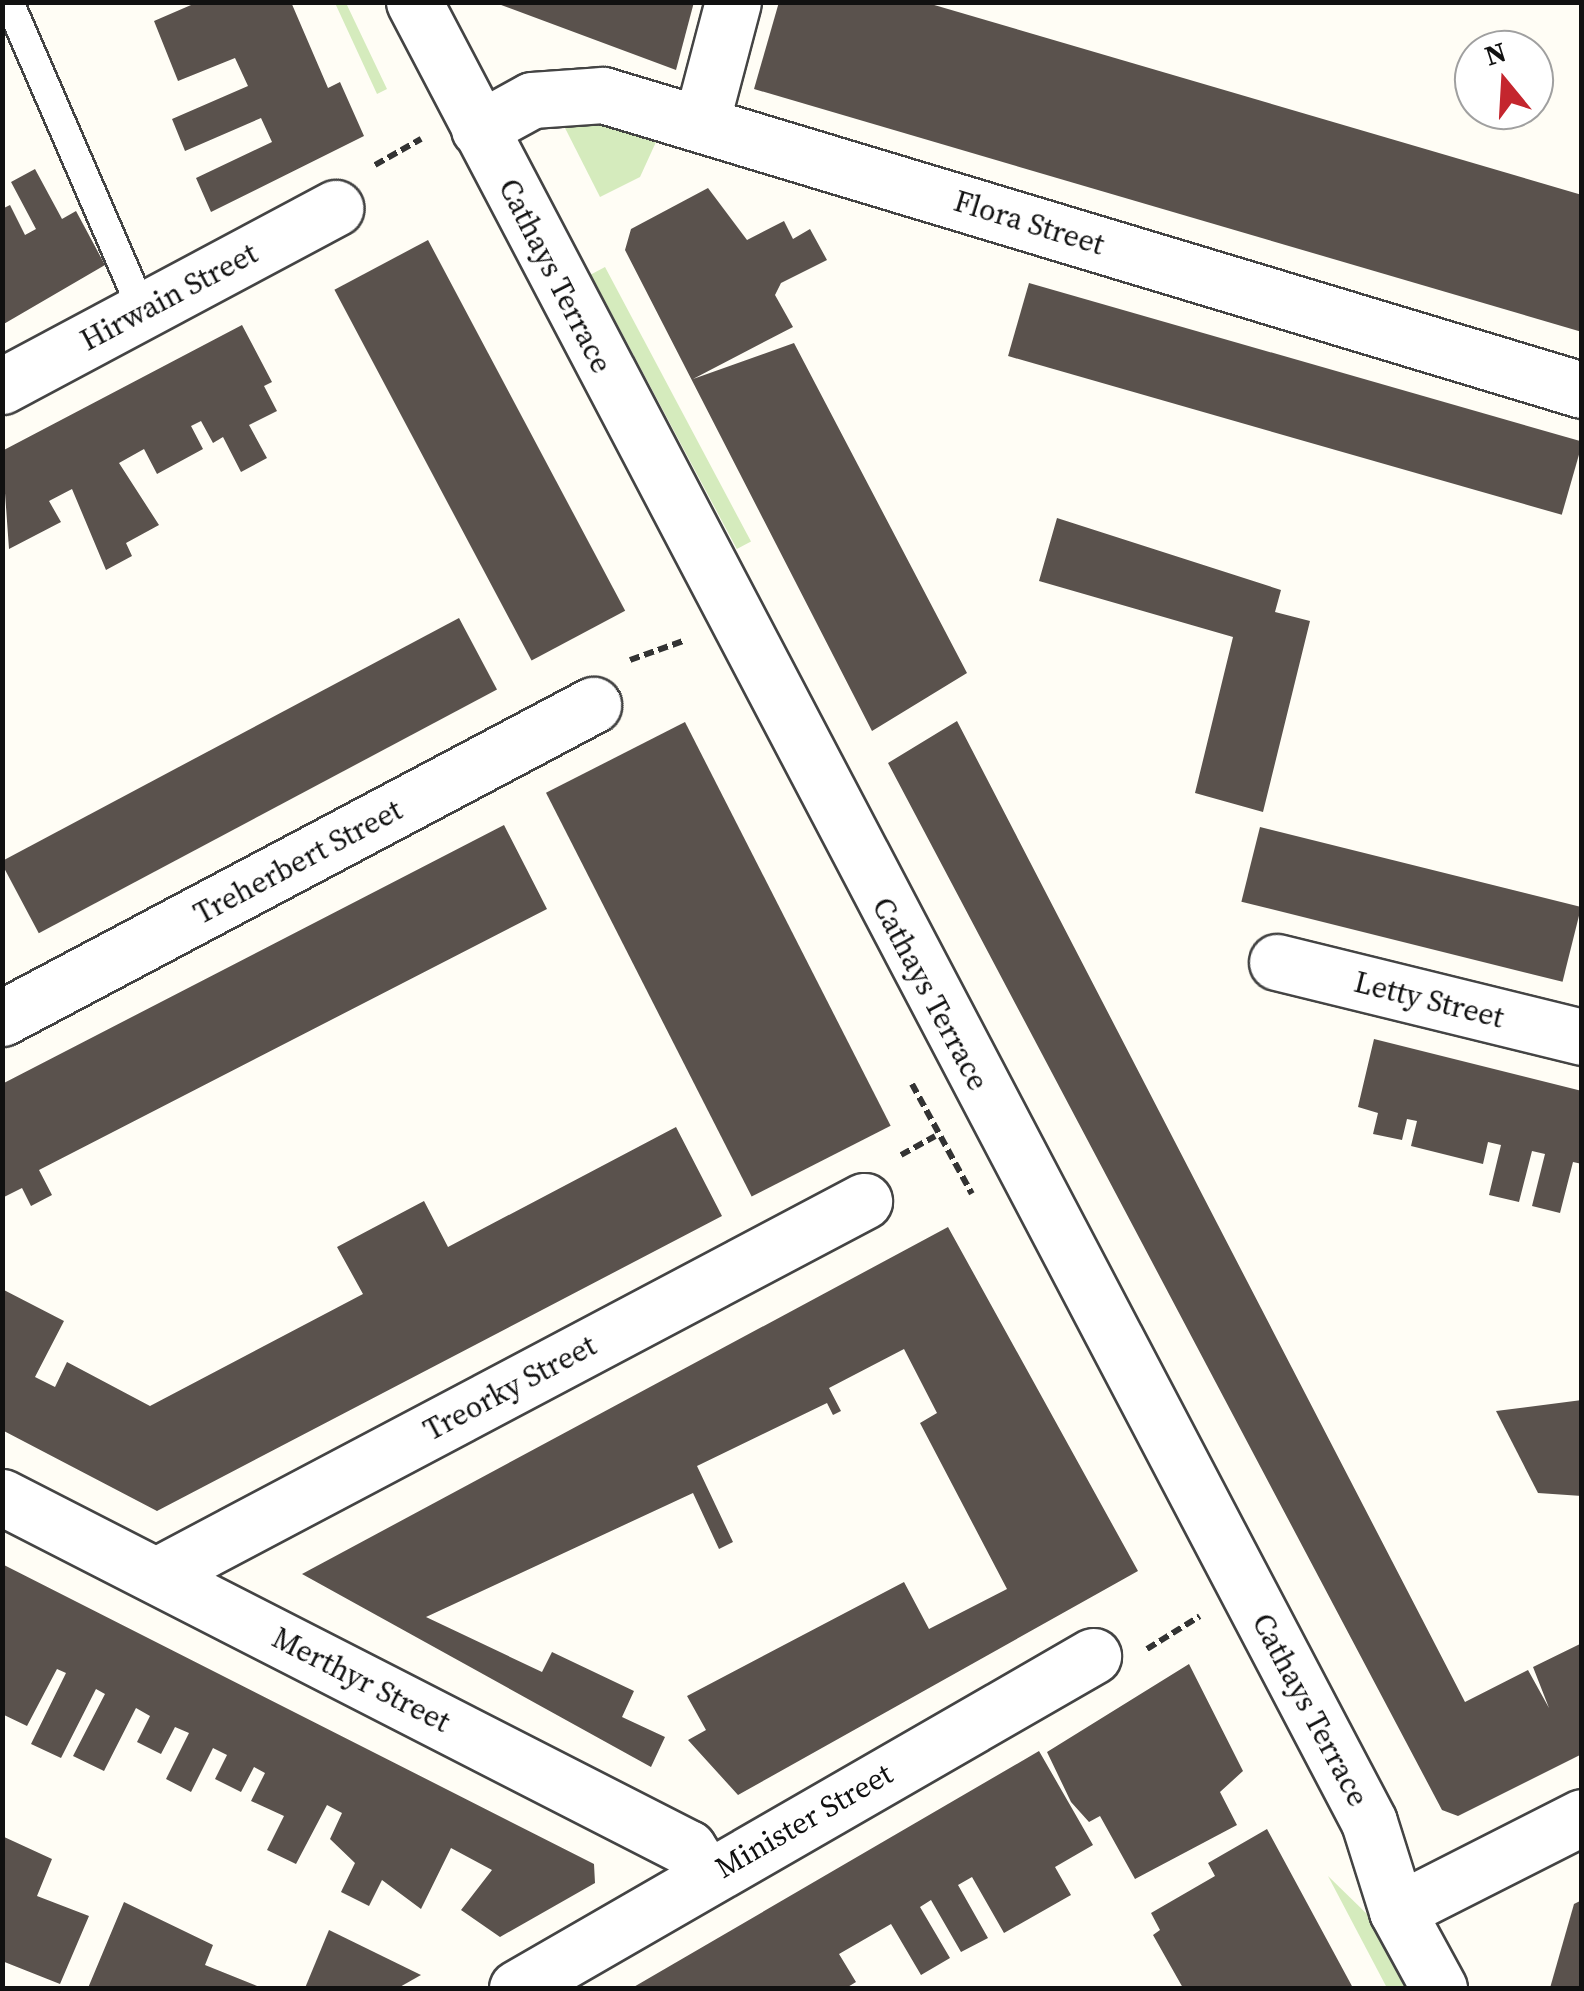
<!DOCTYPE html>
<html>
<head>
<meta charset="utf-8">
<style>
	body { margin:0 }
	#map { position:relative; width:1584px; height:1991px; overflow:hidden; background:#fffdf5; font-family:"Source Serif 4",serif }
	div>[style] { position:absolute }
	.green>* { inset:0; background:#d5ebbd; transform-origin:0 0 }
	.building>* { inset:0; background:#5a524d; transform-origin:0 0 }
	.path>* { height:6px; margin-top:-3px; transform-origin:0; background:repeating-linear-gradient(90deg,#333 0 10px,transparent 0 15px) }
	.roads { filter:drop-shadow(2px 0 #444) drop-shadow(-2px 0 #444) drop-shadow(0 2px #444) drop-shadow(0 -2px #444) }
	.service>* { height:28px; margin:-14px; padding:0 14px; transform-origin:14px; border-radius:14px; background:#fff }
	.minor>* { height:55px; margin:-27.5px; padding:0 27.5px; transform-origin:27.5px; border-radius:27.5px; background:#fff }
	span { translate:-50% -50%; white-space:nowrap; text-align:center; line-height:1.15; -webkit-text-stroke:10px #fff; paint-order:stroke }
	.street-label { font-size:30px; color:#111 }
	.frame { position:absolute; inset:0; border:5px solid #111; pointer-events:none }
	.north { position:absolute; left:1454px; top:30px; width:100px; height:100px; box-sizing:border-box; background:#fff; border:2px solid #a0a0a0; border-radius:50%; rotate:342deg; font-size:28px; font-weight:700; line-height:40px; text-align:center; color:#111 }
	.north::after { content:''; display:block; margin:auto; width:35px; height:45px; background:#c4262e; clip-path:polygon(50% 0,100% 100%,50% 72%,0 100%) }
</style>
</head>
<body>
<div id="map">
	<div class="green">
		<div style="clip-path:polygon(335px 3px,346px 3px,387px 89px,377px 94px)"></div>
		<div style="clip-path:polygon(564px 126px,608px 126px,656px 142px,640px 177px,600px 197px)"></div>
		<div style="left:605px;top:267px;width:311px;height:16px;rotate:62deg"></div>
		<div style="clip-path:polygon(1328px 1876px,1369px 1916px,1406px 1988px,1387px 1988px)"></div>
	</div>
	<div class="building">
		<div style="clip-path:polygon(198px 2px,291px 2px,328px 88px,340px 82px,364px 136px,211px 212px,196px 178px,272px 142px,261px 118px,185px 151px,172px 119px,248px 86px,235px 58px,178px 81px,154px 21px)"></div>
		<div style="clip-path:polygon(493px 2px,694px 2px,676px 70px)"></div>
		<div style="clip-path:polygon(779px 2px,924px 2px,1582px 195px,1582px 332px,754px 89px)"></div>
		<div style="clip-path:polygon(35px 169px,62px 219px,76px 211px,105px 265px,2px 325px,2px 209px,10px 205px,25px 235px,36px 229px,11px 182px)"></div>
		<div style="clip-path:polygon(708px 188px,747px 240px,784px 221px,793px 239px,810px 229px,827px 260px,781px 283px,775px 295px,793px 327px,693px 379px,794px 343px,967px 673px,872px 731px,625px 250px,631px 229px)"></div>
		<div style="left:428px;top:240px;width:420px;height:106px;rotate:62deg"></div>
		<div style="left:1029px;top:283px;width:576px;height:76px;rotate:16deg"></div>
		<div style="clip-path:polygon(242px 325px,272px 382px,264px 386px,277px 411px,249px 425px,267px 458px,241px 472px,223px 437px,213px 443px,201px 421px,191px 426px,203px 449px,157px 474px,144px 449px,119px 463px,159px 525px,126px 543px,132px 556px,106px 570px,72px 489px,49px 501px,61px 522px,9px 549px,2px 451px)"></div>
		<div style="clip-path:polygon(1057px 518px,1281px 590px,1275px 612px,1310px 621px,1263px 812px,1195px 793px,1233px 637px,1039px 581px)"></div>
		<div style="left:459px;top:618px;width:81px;height:519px;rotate:62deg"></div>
		<div style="clip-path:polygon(957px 721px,1465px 1702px,1528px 1670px,1549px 1708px,1533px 1667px,1582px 1643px,1582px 1754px,1458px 1816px,1442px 1810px,888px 763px)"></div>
		<div style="left:685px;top:722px;width:453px;height:156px;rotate:63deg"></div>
		<div style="clip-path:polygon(504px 825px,547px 909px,39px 1170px,52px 1195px,31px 1206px,22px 1188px,2px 1198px,2px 1084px)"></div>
		<div style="left:1260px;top:827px;width:331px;height:77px;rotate:14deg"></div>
		<div style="clip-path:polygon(1374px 1039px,1582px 1091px,1582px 1164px,1573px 1162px,1560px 1213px,1532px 1206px,1545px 1154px,1532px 1151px,1519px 1202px,1489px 1195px,1501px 1145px,1488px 1142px,1483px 1164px,1411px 1146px,1417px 1121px,1407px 1119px,1402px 1140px,1373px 1134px,1378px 1113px,1358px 1107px)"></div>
		<div style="clip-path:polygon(676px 1127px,722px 1216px,157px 1511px,2px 1430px,2px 1289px,64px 1321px,35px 1377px,55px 1387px,67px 1362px,150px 1406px,363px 1294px,337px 1247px,424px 1201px,448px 1247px)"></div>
		<div style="clip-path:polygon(948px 1227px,1138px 1571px,738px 1795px,688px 1740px,706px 1730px,687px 1696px,904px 1582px,929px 1629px,1007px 1589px,920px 1423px,937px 1413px,904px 1349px,829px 1388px,841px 1411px,833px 1415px,827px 1403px,697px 1466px,733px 1542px,719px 1549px,693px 1493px,426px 1617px,542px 1672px,552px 1652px,634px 1691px,622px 1717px,665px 1737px,651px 1767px,302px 1574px)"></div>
		<div style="clip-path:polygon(1582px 1400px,1582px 1496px,1538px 1493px,1496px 1411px)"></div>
		<div style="clip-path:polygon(2px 1564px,594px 1864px,595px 1883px,500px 1937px,461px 1910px,492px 1870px,451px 1848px,421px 1909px,382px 1880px,369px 1906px,341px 1892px,355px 1863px,330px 1839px,342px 1813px,327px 1805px,296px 1864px,267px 1850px,284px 1816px,251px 1801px,265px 1773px,254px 1767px,241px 1792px,215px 1779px,227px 1755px,213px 1748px,191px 1792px,166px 1779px,189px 1733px,175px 1727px,161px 1754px,137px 1742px,150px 1716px,136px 1708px,104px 1771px,73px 1756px,105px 1694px,96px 1689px,61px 1758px,31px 1744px,66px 1673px,57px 1669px,27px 1726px,2px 1714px)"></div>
		<div style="clip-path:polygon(1189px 1664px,1243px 1771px,1220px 1792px,1237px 1825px,1135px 1879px,1100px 1816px,1089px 1822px,1071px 1802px,1047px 1752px)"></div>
		<div style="clip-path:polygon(1039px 1751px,1093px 1845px,1055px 1867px,1071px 1895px,1004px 1933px,972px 1877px,958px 1885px,988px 1938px,961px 1952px,931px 1900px,920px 1907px,950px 1958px,921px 1975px,891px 1924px,839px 1954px,856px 1982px,846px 1988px,632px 1988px)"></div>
		<div style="clip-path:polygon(1267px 1829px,1353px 1988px,1183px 1988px,1153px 1935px,1160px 1930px,1151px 1913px,1215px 1876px,1208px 1863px)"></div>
		<div style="clip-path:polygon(2px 1836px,52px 1859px,37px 1896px,89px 1916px,60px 1984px,2px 1961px)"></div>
		<div style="clip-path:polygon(1582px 1900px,1582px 1988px,1550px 1988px,1574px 1904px)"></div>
		<div style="clip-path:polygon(124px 1902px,213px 1945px,205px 1965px,262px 1988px,88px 1988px)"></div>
		<div style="clip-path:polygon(329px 1930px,421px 1975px,398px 1988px,305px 1988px)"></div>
	</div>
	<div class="path">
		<div style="left:375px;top:165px;width:53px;rotate:-29.5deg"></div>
		<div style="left:630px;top:660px;width:56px;rotate:-19.7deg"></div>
		<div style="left:912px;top:1084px;width:125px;rotate:61.4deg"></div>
		<div style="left:901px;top:1155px;width:39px;rotate:-29deg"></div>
		<div style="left:1147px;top:1649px;width:62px;rotate:-31.9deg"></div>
	</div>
	<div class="roads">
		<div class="service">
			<div style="left:9px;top:2px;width:337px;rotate:66.6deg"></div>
		</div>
		<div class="minor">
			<div style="left:414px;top:2px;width:2055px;rotate:62.31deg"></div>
			<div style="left:1369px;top:1822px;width:93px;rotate:72.5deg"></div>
			<div style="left:1397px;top:1911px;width:88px;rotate:61.4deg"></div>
			<div style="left:701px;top:123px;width:125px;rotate:-75.2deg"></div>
			<div style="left:479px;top:129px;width:60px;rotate:-28.7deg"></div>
			<div style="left:532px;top:100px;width:71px;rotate:-4deg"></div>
			<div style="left:603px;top:95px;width:1022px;rotate:16.77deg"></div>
			<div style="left:2px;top:386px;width:378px;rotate:-28.1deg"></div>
			<div style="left:1277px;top:962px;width:314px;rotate:13.8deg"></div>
			<div style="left:2px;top:1018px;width:669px;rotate:-27.91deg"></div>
			<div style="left:2px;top:1497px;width:771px;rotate:27.1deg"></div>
			<div style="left:688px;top:1848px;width:35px;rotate:57deg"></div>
			<div style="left:157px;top:1575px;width:800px;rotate:-27.88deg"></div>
			<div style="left:1397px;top:1911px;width:208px;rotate:-26.9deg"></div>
			<div style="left:517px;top:1988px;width:665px;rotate:-29.96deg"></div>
		</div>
	</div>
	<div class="street-label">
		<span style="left:1029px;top:223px;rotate:17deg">Flora Street</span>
		<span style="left:555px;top:276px;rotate:63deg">Cathays Terrace</span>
		<span style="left:169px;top:297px;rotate:-28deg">Hirwain Street</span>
		<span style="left:298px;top:862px;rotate:-28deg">Treherbert Street</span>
		<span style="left:930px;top:994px;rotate:62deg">Cathays Terrace</span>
		<span style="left:1429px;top:1000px;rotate:14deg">Letty Street</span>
		<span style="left:510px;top:1388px;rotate:-28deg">Treorky Street</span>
		<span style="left:361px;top:1680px;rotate:27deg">Merthyr Street</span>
		<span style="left:1310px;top:1710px;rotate:62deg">Cathays Terrace</span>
		<span style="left:804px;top:1821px;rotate:-30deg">Minister Street</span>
	</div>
	<div class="frame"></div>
	<div class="north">N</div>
</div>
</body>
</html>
